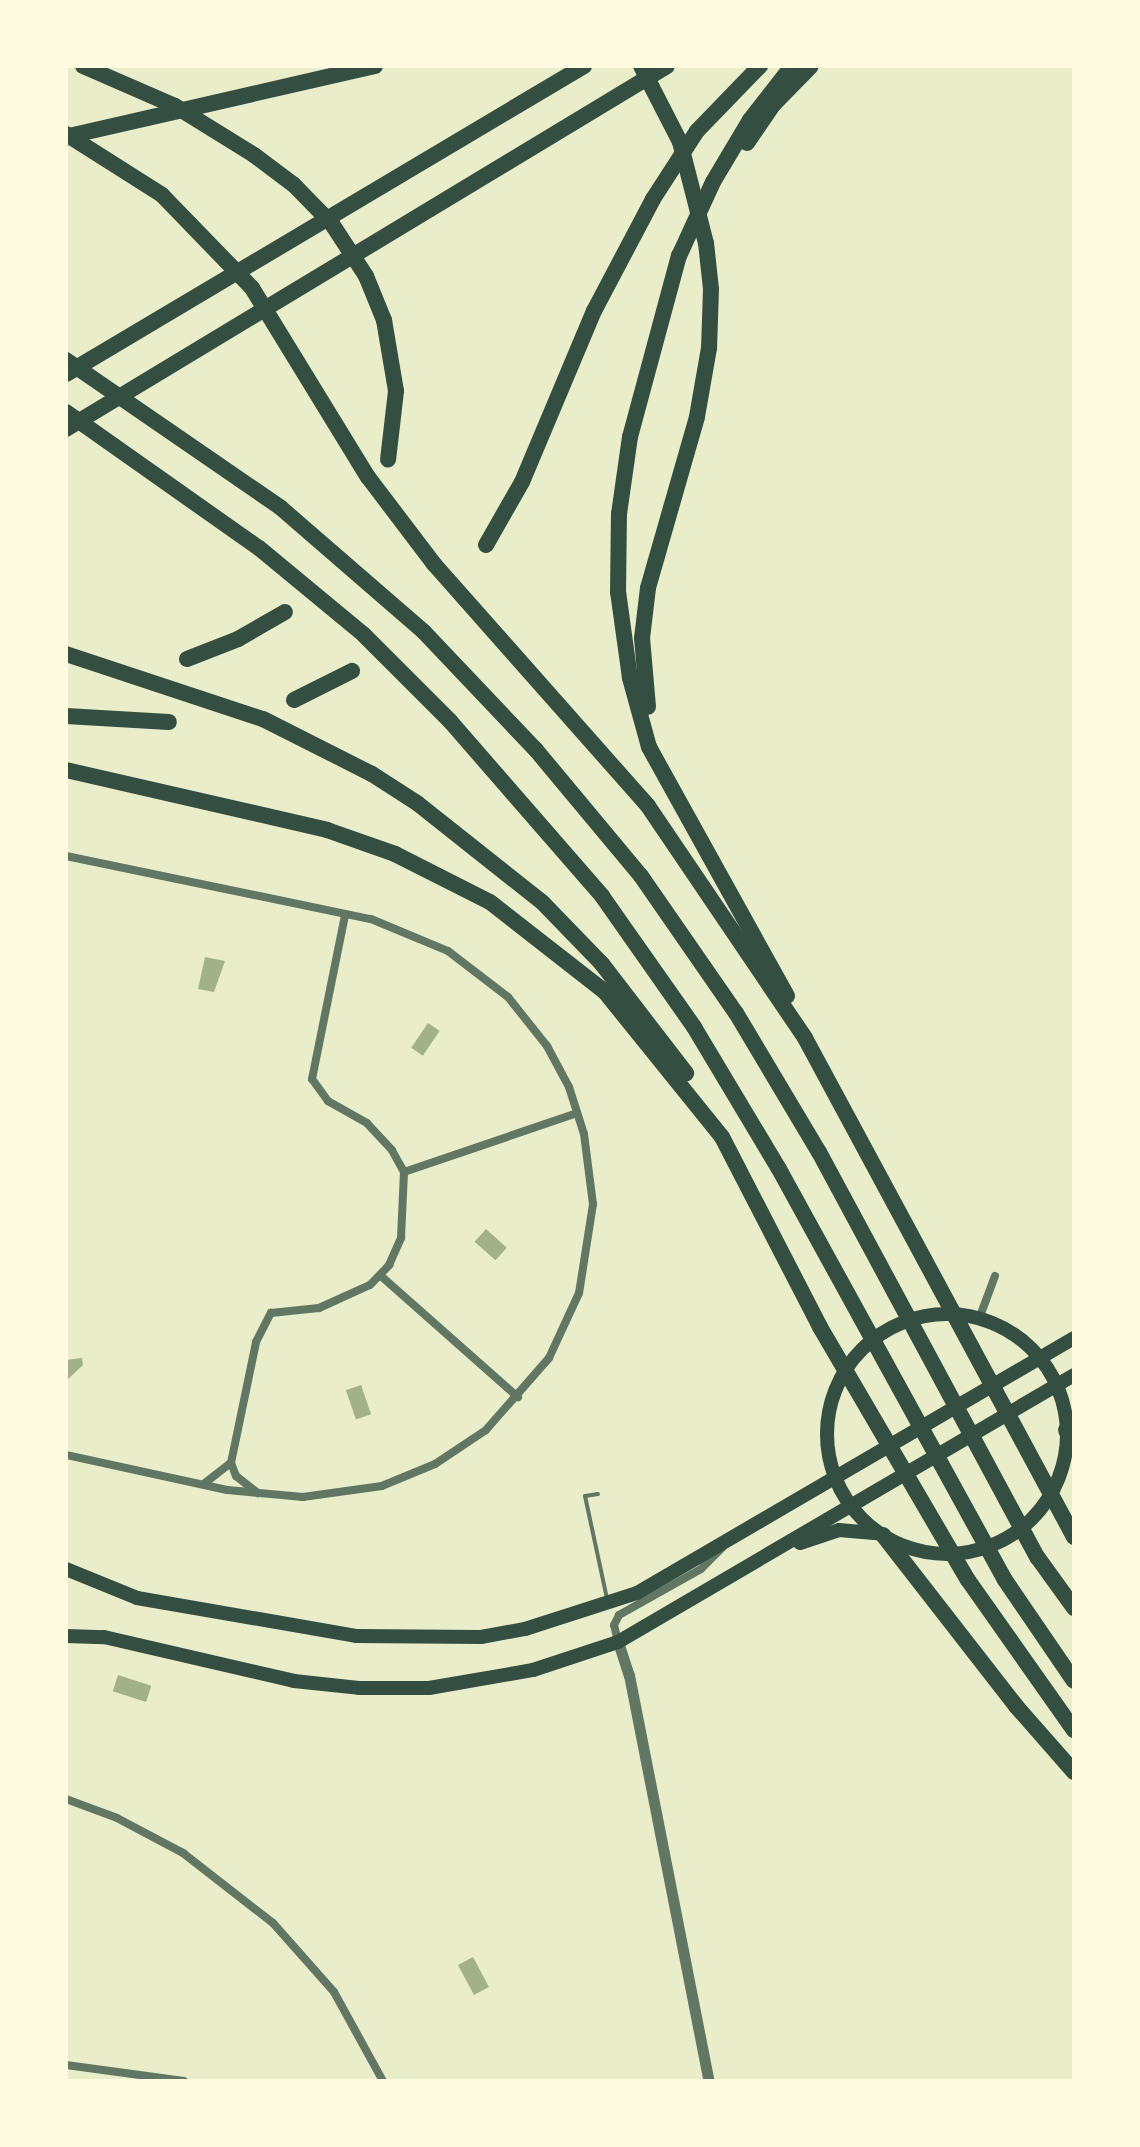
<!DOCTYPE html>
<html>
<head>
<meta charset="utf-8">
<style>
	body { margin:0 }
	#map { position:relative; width:1140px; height:2147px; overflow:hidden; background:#e9edc9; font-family:"Alegreya Sans",sans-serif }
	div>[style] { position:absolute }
	.water>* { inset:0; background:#a3b18a; transform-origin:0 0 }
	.service>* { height:4px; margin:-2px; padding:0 2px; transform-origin:2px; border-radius:2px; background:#617663 }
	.minor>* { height:8px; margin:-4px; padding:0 4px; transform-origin:4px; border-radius:4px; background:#617663 }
	.tertiary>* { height:11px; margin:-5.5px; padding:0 5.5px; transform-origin:5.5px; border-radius:5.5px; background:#617663 }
	.primary>* { height:14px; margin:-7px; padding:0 7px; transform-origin:7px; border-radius:7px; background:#344e41 }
	.primary>.ring { margin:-7px; padding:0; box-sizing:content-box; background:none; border:14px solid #344e41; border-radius:50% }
	.motorway>* { height:16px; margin:-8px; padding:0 8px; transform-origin:8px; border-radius:8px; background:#344e41 }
	span { translate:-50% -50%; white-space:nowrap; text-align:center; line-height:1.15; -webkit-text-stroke:8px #fefae0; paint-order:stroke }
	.frame { position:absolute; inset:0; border:68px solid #fefae0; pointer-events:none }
</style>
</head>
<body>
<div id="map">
	<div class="water">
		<div style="clip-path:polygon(205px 957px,225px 961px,214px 992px,198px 989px)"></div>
		<div style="left:428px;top:1023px;width:14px;height:30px;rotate:34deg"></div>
		<div style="left:486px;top:1229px;width:28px;height:17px;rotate:42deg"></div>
		<div style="clip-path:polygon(82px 1358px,83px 1365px,66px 1381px,66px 1360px)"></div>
		<div style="left:361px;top:1385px;width:31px;height:16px;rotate:71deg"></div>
		<div style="left:118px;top:1675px;width:35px;height:17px;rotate:18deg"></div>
		<div style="left:473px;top:1957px;width:34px;height:17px;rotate:62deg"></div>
	</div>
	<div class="service">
		<div style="left:598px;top:1494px;width:13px;rotate:171deg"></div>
		<div style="left:585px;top:1496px;width:105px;rotate:77.9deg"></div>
	</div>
	<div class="minor">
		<div style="left:66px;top:856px;width:311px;rotate:11.7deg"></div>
		<div style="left:371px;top:919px;width:83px;rotate:22.6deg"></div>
		<div style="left:448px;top:951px;width:76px;rotate:37.5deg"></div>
		<div style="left:508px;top:997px;width:63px;rotate:51.5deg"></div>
		<div style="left:547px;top:1046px;width:47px;rotate:61.8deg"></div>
		<div style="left:569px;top:1087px;width:49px;rotate:72.3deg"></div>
		<div style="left:584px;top:1134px;width:71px;rotate:82.7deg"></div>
		<div style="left:593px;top:1204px;width:90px;rotate:98.9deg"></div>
		<div style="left:579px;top:1293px;width:72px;rotate:114.8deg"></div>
		<div style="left:549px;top:1358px;width:96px;rotate:131.2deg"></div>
		<div style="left:486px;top:1430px;width:61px;rotate:146.3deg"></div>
		<div style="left:435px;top:1464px;width:57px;rotate:157.5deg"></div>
		<div style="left:382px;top:1486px;width:80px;rotate:172.1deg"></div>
		<div style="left:303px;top:1497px;width:76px;rotate:-174.7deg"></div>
		<div style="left:227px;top:1490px;width:165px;rotate:-167.7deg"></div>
		<div style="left:404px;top:1172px;width:183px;rotate:-18.8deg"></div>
		<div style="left:381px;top:1276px;width:183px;rotate:41.5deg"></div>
		<div style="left:979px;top:1319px;width:46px;rotate:-69.6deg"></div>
		<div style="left:231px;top:1463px;width:14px;rotate:69deg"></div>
		<div style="left:236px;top:1476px;width:28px;rotate:38deg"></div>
		<div style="left:205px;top:1483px;width:33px;rotate:-38deg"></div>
		<div style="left:231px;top:1463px;width:124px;rotate:-78.3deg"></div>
		<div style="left:256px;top:1342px;width:33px;rotate:-63deg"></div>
		<div style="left:271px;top:1313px;width:48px;rotate:-5.9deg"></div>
		<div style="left:319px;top:1308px;width:56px;rotate:-24.3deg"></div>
		<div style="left:370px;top:1285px;width:28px;rotate:-46deg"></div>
		<div style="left:389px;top:1265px;width:30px;rotate:-66deg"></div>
		<div style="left:401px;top:1238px;width:66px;rotate:-87.4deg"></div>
		<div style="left:404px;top:1172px;width:25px;rotate:-119deg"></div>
		<div style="left:392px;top:1150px;width:37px;rotate:-133deg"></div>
		<div style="left:367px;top:1123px;width:45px;rotate:-150.6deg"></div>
		<div style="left:328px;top:1101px;width:27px;rotate:-126deg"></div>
		<div style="left:312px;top:1079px;width:167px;rotate:-78.6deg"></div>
		<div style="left:618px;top:1642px;width:17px;rotate:-103deg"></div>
		<div style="left:614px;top:1625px;width:11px;rotate:-63deg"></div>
		<div style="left:619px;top:1615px;width:94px;rotate:-29.3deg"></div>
		<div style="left:701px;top:1569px;width:30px;rotate:-45deg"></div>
		<div style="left:66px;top:1799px;width:54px;rotate:20.4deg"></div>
		<div style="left:117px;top:1818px;width:75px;rotate:27.9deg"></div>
		<div style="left:183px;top:1853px;width:114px;rotate:37.9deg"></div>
		<div style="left:273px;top:1923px;width:92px;rotate:48.5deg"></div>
		<div style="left:334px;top:1992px;width:102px;rotate:61.2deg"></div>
		<div style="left:66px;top:2065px;width:119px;rotate:7.7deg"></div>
	</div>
	<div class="tertiary">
		<div style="left:618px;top:1642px;width:35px;rotate:72deg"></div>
		<div style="left:629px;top:1675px;width:414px;rotate:78.9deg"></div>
	</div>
	<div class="primary">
		<div class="ring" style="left:827px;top:1314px;width:226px;height:226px"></div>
		<div style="left:800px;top:1543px;width:41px;rotate:-18.4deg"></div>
		<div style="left:839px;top:1530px;width:38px;rotate:5deg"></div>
		<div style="left:66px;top:1569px;width:77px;rotate:22.2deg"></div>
		<div style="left:137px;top:1598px;width:222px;rotate:9.8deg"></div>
		<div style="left:356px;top:1636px;width:125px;rotate:0.5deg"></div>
		<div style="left:481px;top:1637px;width:45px;rotate:-10.3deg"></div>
		<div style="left:525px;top:1629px;width:118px;rotate:-17.8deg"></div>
		<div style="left:637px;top:1593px;width:506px;rotate:-30.26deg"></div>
		<div style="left:66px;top:1636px;width:38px;rotate:2deg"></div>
		<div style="left:104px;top:1637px;width:195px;rotate:13deg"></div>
		<div style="left:294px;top:1681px;width:65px;rotate:6.1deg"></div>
		<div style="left:359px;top:1688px;width:70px"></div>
		<div style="left:429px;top:1688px;width:106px;rotate:-9.8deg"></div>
		<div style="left:533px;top:1670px;width:89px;rotate:-18.2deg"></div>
		<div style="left:618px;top:1642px;width:528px;rotate:-30.35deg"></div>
	</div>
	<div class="motorway">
		<div style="left:83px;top:66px;width:100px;rotate:23.5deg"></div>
		<div style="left:175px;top:106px;width:93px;rotate:31.8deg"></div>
		<div style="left:254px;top:155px;width:50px;rotate:36.9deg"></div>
		<div style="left:294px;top:185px;width:54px;rotate:45.7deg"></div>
		<div style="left:332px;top:224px;width:62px;rotate:56.8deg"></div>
		<div style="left:366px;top:276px;width:48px;rotate:67.8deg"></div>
		<div style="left:384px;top:320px;width:72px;rotate:80.4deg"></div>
		<div style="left:396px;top:391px;width:69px;rotate:96.6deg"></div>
		<div style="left:641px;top:66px;width:85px;rotate:62.8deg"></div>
		<div style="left:680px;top:142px;width:104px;rotate:75.6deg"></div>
		<div style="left:706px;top:243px;width:46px;rotate:83.8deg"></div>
		<div style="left:711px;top:289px;width:59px;rotate:91.9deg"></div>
		<div style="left:709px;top:348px;width:70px;rotate:99.9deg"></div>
		<div style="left:697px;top:417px;width:178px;rotate:106deg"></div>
		<div style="left:648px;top:588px;width:50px;rotate:96.8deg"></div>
		<div style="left:642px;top:638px;width:69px;rotate:85deg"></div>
		<div style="left:66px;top:134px;width:114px;rotate:32.4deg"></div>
		<div style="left:162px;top:195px;width:129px;rotate:45.9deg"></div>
		<div style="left:252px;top:288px;width:222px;rotate:58.5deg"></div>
		<div style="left:368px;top:477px;width:109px;rotate:52.8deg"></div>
		<div style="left:434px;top:564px;width:323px;rotate:48.5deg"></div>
		<div style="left:648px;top:806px;width:280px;rotate:55.9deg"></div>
		<div style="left:805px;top:1038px;width:567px;rotate:61.67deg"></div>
		<div style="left:69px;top:136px;width:314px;rotate:-12.9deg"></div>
		<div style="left:747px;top:143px;width:46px;rotate:-55.6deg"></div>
		<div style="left:773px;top:105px;width:54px;rotate:-45.7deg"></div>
		<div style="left:66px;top:360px;width:261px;rotate:34.5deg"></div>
		<div style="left:281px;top:508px;width:189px;rotate:40.9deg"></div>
		<div style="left:424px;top:632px;width:163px;rotate:46.5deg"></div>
		<div style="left:536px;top:750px;width:164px;rotate:50.2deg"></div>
		<div style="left:641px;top:876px;width:167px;rotate:55.3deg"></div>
		<div style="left:736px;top:1013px;width:162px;rotate:59.2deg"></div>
		<div style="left:819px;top:1152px;width:461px;rotate:61.7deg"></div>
		<div style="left:1038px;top:1558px;width:62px;rotate:54.2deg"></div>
		<div style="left:66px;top:374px;width:603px;rotate:-30.74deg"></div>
		<div style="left:66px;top:412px;width:236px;rotate:35.2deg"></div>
		<div style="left:259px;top:548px;width:136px;rotate:39.6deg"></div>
		<div style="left:364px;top:635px;width:122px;rotate:45deg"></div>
		<div style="left:450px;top:721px;width:232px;rotate:49deg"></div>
		<div style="left:602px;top:896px;width:160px;rotate:54.9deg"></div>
		<div style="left:694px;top:1027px;width:165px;rotate:59.1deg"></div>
		<div style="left:779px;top:1169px;width:469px;rotate:61.2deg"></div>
		<div style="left:1005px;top:1580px;width:122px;rotate:55.7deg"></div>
		<div style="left:66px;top:429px;width:702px;rotate:-31.13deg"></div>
		<div style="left:486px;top:545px;width:73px;rotate:-60.3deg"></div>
		<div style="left:522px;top:482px;width:186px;rotate:-67.2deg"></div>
		<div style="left:594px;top:311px;width:127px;rotate:-62.2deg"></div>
		<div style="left:653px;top:199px;width:81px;rotate:-57.1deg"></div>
		<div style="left:697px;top:131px;width:91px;rotate:-45.9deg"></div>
		<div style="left:66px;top:654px;width:207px;rotate:18.3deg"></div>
		<div style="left:263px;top:719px;width:122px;rotate:26.8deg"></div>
		<div style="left:372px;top:774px;width:54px;rotate:32.8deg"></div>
		<div style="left:417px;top:803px;width:159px;rotate:38.4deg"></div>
		<div style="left:542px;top:902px;width:86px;rotate:45.9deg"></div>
		<div style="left:602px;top:964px;width:138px;rotate:52.4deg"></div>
		<div style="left:187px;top:659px;width:55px;rotate:-21.4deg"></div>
		<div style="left:238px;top:639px;width:54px;rotate:-29.9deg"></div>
		<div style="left:294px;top:700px;width:65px;rotate:-26.6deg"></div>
		<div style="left:66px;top:716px;width:103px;rotate:3.3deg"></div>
		<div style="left:66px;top:770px;width:268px;rotate:12.9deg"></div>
		<div style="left:327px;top:830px;width:72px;rotate:19.4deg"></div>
		<div style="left:395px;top:854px;width:106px;rotate:26.8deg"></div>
		<div style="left:490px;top:902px;width:146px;rotate:38deg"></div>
		<div style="left:605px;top:992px;width:186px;rotate:51.1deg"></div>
		<div style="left:722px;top:1137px;width:214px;rotate:62.7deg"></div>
		<div style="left:820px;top:1327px;width:293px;rotate:59.7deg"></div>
		<div style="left:968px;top:1580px;width:184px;rotate:54.8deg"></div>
		<div style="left:787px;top:996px;width:285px;rotate:-119deg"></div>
		<div style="left:649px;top:747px;width:72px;rotate:-105.4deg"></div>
		<div style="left:630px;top:678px;width:87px;rotate:-97.9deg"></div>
		<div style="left:618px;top:592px;width:78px;rotate:-89.3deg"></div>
		<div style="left:619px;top:514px;width:78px;rotate:-81.9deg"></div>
		<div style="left:630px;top:437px;width:188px;rotate:-74.9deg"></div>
		<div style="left:679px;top:256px;width:81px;rotate:-65.3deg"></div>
		<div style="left:713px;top:182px;width:72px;rotate:-59.2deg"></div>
		<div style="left:750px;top:120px;width:68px;rotate:-52.1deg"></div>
		<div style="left:1066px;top:1430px;width:19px;rotate:65deg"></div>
		<div style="left:883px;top:1535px;width:217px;rotate:52.1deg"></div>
		<div style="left:1016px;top:1706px;width:88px;rotate:48.7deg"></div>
	</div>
	<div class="frame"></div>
</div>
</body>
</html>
